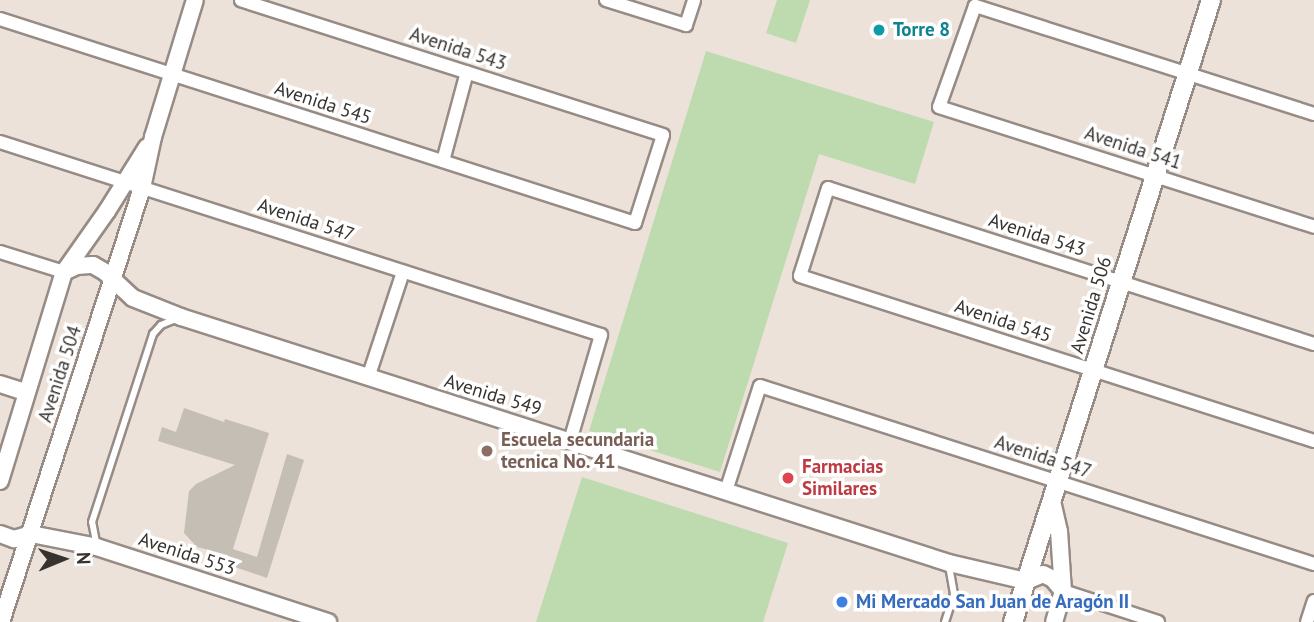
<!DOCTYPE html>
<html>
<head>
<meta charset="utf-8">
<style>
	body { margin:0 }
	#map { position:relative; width:1314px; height:622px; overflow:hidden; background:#ece2da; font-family:"PT Sans",sans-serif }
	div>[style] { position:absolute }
	.green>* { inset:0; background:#bddbae }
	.building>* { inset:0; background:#c5beb5 }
	.roads { filter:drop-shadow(2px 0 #968c85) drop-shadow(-2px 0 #968c85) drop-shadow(0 2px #968c85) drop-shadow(0 -2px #968c85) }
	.lane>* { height:6px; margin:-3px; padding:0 3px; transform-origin:3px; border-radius:3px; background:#fff }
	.street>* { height:12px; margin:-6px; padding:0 6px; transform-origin:6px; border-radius:6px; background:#fff }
	.secondary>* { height:16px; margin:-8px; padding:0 8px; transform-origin:8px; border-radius:8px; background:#fff }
	.primary>* { height:18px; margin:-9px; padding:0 9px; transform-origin:9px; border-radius:9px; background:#fff }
	.dots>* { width:19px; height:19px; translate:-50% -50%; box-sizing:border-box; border:4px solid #fff; border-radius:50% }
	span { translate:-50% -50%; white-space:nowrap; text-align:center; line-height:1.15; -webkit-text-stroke:7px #fff; paint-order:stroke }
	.culture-label { font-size:19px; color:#0d838f; font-weight:700 }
	.left { translate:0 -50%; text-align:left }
	.street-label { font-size:19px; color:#36322f }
	.education-label { font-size:19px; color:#785e54; font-weight:700 }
	.health-label { font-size:19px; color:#be3a42; font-weight:700 }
	.shop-label { font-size:19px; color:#366cbe; font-weight:700 }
	.north { position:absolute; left:28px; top:524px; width:70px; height:70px; -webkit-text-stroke:5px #fff; paint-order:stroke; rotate:88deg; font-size:19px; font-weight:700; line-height:28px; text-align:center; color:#36322f }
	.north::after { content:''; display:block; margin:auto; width:24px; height:32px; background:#36322f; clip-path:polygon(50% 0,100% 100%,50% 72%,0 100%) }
</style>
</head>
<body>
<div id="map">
	<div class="green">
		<div style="clip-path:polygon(777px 0,810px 0,796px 43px,766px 33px)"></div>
		<div style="clip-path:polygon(706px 51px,934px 122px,915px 184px,819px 154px,720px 472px,589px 431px)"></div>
		<div style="clip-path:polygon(582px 477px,788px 543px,763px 622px,536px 622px)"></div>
	</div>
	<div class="building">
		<div style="clip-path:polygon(184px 408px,224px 422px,225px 419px,269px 433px,233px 549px,257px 557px,287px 454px,304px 460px,267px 578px,226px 564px,228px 555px,197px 547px,184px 533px,189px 491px,196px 484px,235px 465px,158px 441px,162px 427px,176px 432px)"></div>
	</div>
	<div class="roads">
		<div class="lane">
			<div style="left:97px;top:547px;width:25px;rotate:-101deg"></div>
			<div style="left:92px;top:522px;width:198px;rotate:-72deg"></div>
			<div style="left:153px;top:334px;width:12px;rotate:-48deg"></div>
			<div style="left:161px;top:325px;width:16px;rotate:-22deg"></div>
			<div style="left:945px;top:622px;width:29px;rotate:-72deg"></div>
			<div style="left:954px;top:594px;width:29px;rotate:-100deg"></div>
		</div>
		<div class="street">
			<div style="left:606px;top:0;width:84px;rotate:17.4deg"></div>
			<div style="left:686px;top:25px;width:26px;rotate:-72deg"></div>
			<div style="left:0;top:19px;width:667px;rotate:17.81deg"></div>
			<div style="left:635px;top:223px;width:92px;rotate:-72.3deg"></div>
			<div style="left:663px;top:135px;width:443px;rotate:-162.3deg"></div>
			<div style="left:1314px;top:114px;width:356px;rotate:-162.3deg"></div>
			<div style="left:975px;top:6px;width:107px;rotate:109.6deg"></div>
			<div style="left:939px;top:107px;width:394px;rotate:17.7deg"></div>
			<div style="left:0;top:142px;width:631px;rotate:17.8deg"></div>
			<div style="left:601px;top:335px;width:110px;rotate:106.3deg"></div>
			<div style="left:443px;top:161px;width:92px;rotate:-74.9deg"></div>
			<div style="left:0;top:252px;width:67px;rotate:17.4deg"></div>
			<div style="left:1314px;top:344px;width:510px;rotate:-162.2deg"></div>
			<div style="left:828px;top:188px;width:92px;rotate:107.7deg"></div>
			<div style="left:800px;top:276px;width:540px;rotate:17.8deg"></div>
			<div style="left:368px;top:378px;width:112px;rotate:-71.7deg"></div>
			<div style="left:726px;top:491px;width:110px;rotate:-72.1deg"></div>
			<div style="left:760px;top:386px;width:582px;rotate:17.81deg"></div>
			<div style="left:1063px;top:591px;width:100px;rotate:18.1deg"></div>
			<div style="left:1307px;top:622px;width:22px;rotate:-72deg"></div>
		</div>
		<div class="secondary">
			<div style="left:64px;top:272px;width:14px;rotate:-25deg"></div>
			<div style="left:77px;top:266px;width:16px;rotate:-4deg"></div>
			<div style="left:93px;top:265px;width:14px;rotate:30deg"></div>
			<div style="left:105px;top:272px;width:38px;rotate:43deg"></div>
			<div style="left:133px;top:298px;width:52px;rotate:21.6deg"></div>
			<div style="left:181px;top:317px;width:806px;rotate:17.76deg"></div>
			<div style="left:949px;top:563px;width:79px;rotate:13.2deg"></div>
			<div style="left:1026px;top:581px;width:18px;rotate:-22deg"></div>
			<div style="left:1043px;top:574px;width:11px;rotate:27deg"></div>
			<div style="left:1053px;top:579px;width:16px;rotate:50deg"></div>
			<div style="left:0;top:384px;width:25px;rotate:18deg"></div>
			<div style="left:0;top:481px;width:219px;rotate:-73deg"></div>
			<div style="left:64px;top:272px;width:75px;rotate:-54.8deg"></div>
			<div style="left:107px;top:211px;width:75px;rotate:-58deg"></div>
			<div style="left:1052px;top:501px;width:31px;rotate:77deg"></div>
			<div style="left:1059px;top:531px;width:60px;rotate:86.2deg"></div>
			<div style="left:1063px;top:591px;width:32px;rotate:106deg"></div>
			<div style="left:0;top:534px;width:15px;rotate:20deg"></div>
			<div style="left:14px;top:539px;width:18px;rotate:-16deg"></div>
			<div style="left:31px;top:534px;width:67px;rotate:11.1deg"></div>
			<div style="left:97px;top:547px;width:243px;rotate:18deg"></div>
			<div style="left:1px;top:622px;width:456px;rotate:-72deg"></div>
			<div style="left:142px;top:188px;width:52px;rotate:-77.8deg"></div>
			<div style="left:153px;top:137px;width:143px;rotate:-73deg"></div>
		</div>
		<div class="primary">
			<div style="left:1013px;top:622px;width:653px;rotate:-72.34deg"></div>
		</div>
	</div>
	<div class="dots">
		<div style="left:879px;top:30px;background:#0f9aa8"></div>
		<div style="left:487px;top:451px;background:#8d6e63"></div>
		<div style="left:788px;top:478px;background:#e0444e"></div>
		<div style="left:842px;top:602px;background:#3f7fe0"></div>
	</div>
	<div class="culture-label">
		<span class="left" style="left:893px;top:30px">Torre 8</span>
	</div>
	<div class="street-label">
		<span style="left:458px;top:49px;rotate:18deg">Avenida 543</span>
		<span style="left:323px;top:103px;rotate:18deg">Avenida 545</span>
		<span style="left:1133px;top:148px;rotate:18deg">Avenida 541</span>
		<span style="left:306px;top:220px;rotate:18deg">Avenida 547</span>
		<span style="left:1037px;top:235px;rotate:18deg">Avenida 543</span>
		<span style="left:1091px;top:305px;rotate:-73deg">Avenida 506</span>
		<span style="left:1003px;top:321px;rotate:18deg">Avenida 545</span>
		<span style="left:60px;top:374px;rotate:-72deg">Avenida 504</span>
		<span style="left:493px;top:395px;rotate:17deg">Avenida 549</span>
		<span style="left:1043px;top:457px;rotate:18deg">Avenida 547</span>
		<span style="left:187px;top:554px;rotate:18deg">Avenida 553</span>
	</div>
	<div class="education-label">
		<span class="left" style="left:501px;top:451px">Escuela secundaria<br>tecnica No. 41</span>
	</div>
	<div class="health-label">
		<span class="left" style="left:802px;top:478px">Farmacias<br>Similares</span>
	</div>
	<div class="shop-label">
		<span class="left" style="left:856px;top:602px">Mi Mercado San Juan de Aragón II</span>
	</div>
	<div class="north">N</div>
</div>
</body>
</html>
